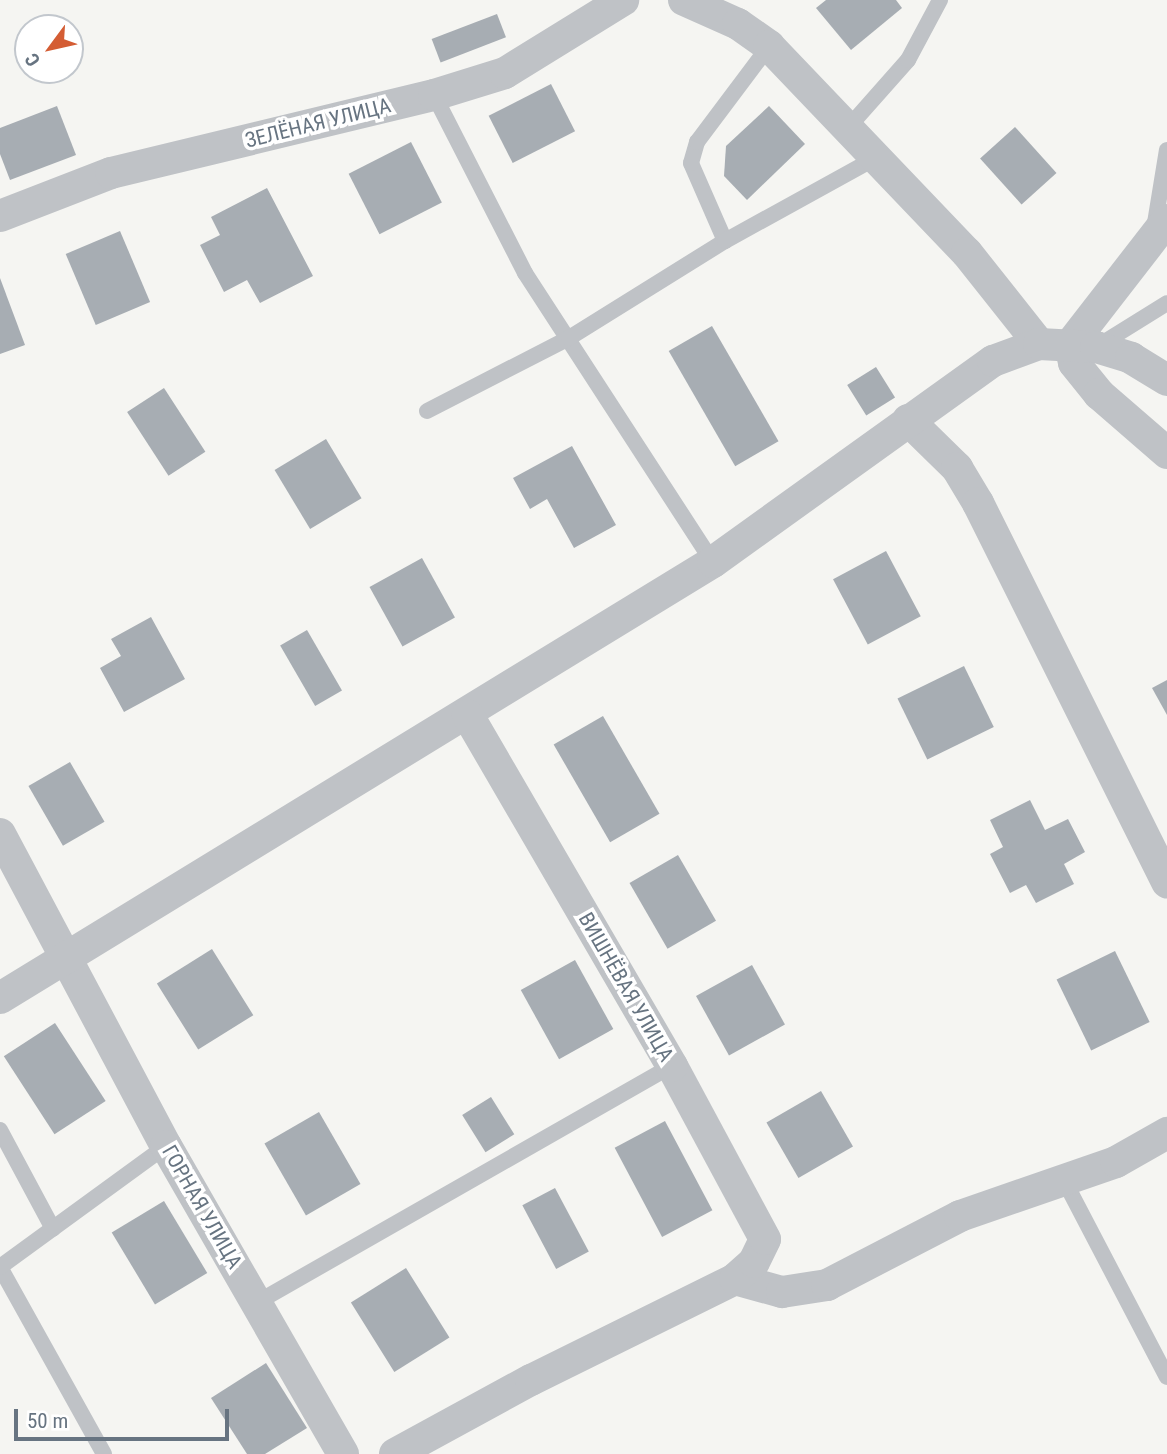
<!DOCTYPE html>
<html>
<head>
<meta charset="utf-8">
<style>
	body { margin:0 }
	#map { position:relative; width:1167px; height:1454px; overflow:hidden; background:#f5f5f2; font-family:"Roboto Condensed",sans-serif }
	div>[style] { position:absolute }
	.building>* { inset:0; background:#a7adb3; transform-origin:0 0 }
	.service>* { height:16px; margin:-8px; padding:0 8px; transform-origin:8px; border-radius:8px; background:#bfc2c6 }
	.minor>* { height:32px; margin:-16px; padding:0 16px; transform-origin:16px; border-radius:16px; background:#bfc2c6 }
	span { translate:-50% -50%; white-space:nowrap; text-align:center; line-height:1.15; -webkit-text-stroke:7px #fff; paint-order:stroke }
	.street-label { font-size:21px; color:#677481 }
	.north { position:absolute; left:14px; top:14px; width:70px; height:70px; box-sizing:border-box; background:#fff; border:2px solid #c2c7cd; border-radius:50%; rotate:237deg; font-size:19px; font-weight:700; line-height:28px; text-align:center; color:#677481 }
	.north::after { content:''; display:block; margin:auto; width:24px; height:32px; background:#d45d34; clip-path:polygon(50% 0,100% 100%,50% 72%,0 100%) }
	.scale { position:absolute; left:14px; top:1409px; width:215px; height:32px; box-sizing:border-box; border:4px solid #677481; border-top:0; padding-left:9px; font-size:21px; line-height:24px; white-space:nowrap; color:#677481; -webkit-text-stroke:5px #fff; paint-order:stroke }
</style>
</head>
<body>
<div id="map">
	<div class="building">
		<div style="clip-path:polygon(826px 0,896px 0,902px 8px,851px 50px,816px 8px)"></div>
		<div style="left:497px;top:14px;width:25px;height:70px;rotate:69deg"></div>
		<div style="left:551px;top:84px;width:53px;height:70px;rotate:63deg"></div>
		<div style="clip-path:polygon(57px 106px,76px 155px,10px 180px,0 154px,0 128px)"></div>
		<div style="clip-path:polygon(769px 106px,805px 144px,747px 200px,724px 176px,726px 146px)"></div>
		<div style="left:1015px;top:127px;width:62px;height:47px;rotate:48deg"></div>
		<div style="left:411px;top:142px;width:68px;height:70px;rotate:63deg"></div>
		<div style="clip-path:polygon(267px 188px,313px 276px,260px 303px,247px 280px,224px 292px,200px 245px,220px 235px,211px 217px)"></div>
		<div style="left:120px;top:231px;width:77px;height:59px;rotate:67deg"></div>
		<div style="clip-path:polygon(0 278px,25px 345px,0 354px)"></div>
		<div style="left:712px;top:326px;width:133px;height:50px;rotate:60deg"></div>
		<div style="left:876px;top:367px;width:36px;height:34px;rotate:58deg"></div>
		<div style="left:164px;top:388px;width:76px;height:44px;rotate:57deg"></div>
		<div style="left:326px;top:439px;width:69px;height:60px;rotate:59deg"></div>
		<div style="clip-path:polygon(572px 446px,616px 525px,574px 548px,547px 499px,530px 509px,513px 478px)"></div>
		<div style="left:886px;top:551px;width:74px;height:60px;rotate:62deg"></div>
		<div style="left:422px;top:558px;width:68px;height:60px;rotate:61deg"></div>
		<div style="clip-path:polygon(151px 617px,185px 679px,124px 712px,100px 668px,121px 656px,111px 639px)"></div>
		<div style="left:307px;top:630px;width:70px;height:31px;rotate:60deg"></div>
		<div style="left:964px;top:666px;width:68px;height:74px;rotate:64deg"></div>
		<div style="clip-path:polygon(1167px 680px,1167px 715px,1152px 688px)"></div>
		<div style="left:603px;top:716px;width:113px;height:57px;rotate:60deg"></div>
		<div style="left:70px;top:762px;width:69px;height:48px;rotate:60deg"></div>
		<div style="clip-path:polygon(1030px 800px,1045px 830px,1068px 819px,1085px 852px,1064px 864px,1074px 884px,1036px 903px,1026px 885px,1010px 893px,990px 854px,1003px 847px,990px 820px)"></div>
		<div style="left:678px;top:855px;width:76px;height:56px;rotate:60deg"></div>
		<div style="left:212px;top:949px;width:78px;height:65px;rotate:58deg"></div>
		<div style="left:1115px;top:951px;width:79px;height:65px;rotate:64deg"></div>
		<div style="left:575px;top:960px;width:79px;height:62px;rotate:61deg"></div>
		<div style="left:752px;top:965px;width:68px;height:64px;rotate:61deg"></div>
		<div style="left:55px;top:1023px;width:93px;height:61px;rotate:57deg"></div>
		<div style="left:821px;top:1091px;width:64px;height:63px;rotate:60deg"></div>
		<div style="left:491px;top:1097px;width:44px;height:34px;rotate:58deg"></div>
		<div style="left:319px;top:1112px;width:83px;height:63px;rotate:60deg"></div>
		<div style="left:665px;top:1121px;width:101px;height:57px;rotate:62deg"></div>
		<div style="left:555px;top:1188px;width:72px;height:37px;rotate:62deg"></div>
		<div style="left:164px;top:1201px;width:84px;height:61px;rotate:59deg"></div>
		<div style="left:406px;top:1268px;width:82px;height:65px;rotate:58deg"></div>
		<div style="clip-path:polygon(266px 1363px,307px 1428px,265px 1454px,247px 1454px,211px 1398px)"></div>
	</div>
	<div class="service">
		<div style="left:434px;top:95px;width:200px;rotate:62.9deg"></div>
		<div style="left:525px;top:273px;width:345px;rotate:57deg"></div>
		<div style="left:846px;top:130px;width:94px;rotate:-48.5deg"></div>
		<div style="left:908px;top:60px;width:68px;rotate:-61.9deg"></div>
		<div style="left:1154px;top:229px;width:80px;rotate:-80.7deg"></div>
		<div style="left:725px;top:241px;width:85px;rotate:-113.6deg"></div>
		<div style="left:691px;top:163px;width:22px;rotate:-74deg"></div>
		<div style="left:697px;top:142px;width:120px;rotate:-53.1deg"></div>
		<div style="left:1098px;top:346px;width:81px;rotate:-31.9deg"></div>
		<div style="left:427px;top:411px;width:160px;rotate:-27.2deg"></div>
		<div style="left:569px;top:338px;width:184px;rotate:-31.9deg"></div>
		<div style="left:725px;top:241px;width:174px;rotate:-28.9deg"></div>
		<div style="left:0;top:1130px;width:112px;rotate:61.8deg"></div>
		<div style="left:1065px;top:1182px;width:220px;rotate:62.4deg"></div>
		<div style="left:256px;top:1303px;width:479px;rotate:-29.7deg"></div>
		<div style="left:104px;top:1454px;width:214px;rotate:-119.1deg"></div>
		<div style="left:0;top:1267px;width:205px;rotate:-36.1deg"></div>
	</div>
	<div class="minor">
		<div style="left:684px;top:0;width:59px;rotate:24deg"></div>
		<div style="left:738px;top:24px;width:38px;rotate:35deg"></div>
		<div style="left:769px;top:46px;width:286px;rotate:46.3deg"></div>
		<div style="left:967px;top:253px;width:116px;rotate:51.6deg"></div>
		<div style="left:0;top:216px;width:119px;rotate:-21.2deg"></div>
		<div style="left:111px;top:173px;width:332px;rotate:-13.6deg"></div>
		<div style="left:434px;top:95px;width:74px;rotate:-17.2deg"></div>
		<div style="left:505px;top:73px;width:139px;rotate:-31.7deg"></div>
		<div style="left:1167px;top:220px;width:158px;rotate:127.8deg"></div>
		<div style="left:1070px;top:345px;width:18px;rotate:77deg"></div>
		<div style="left:1074px;top:363px;width:40px;rotate:51deg"></div>
		<div style="left:1099px;top:394px;width:90px;rotate:40.9deg"></div>
		<div style="left:908px;top:420px;width:69px;rotate:44.4deg"></div>
		<div style="left:957px;top:468px;width:41px;rotate:59deg"></div>
		<div style="left:978px;top:503px;width:424px;rotate:63.5deg"></div>
		<div style="left:0;top:834px;width:353px;rotate:62deg"></div>
		<div style="left:166px;top:1146px;width:355px;rotate:60.1deg"></div>
		<div style="left:0;top:998px;width:836px;rotate:-31.45deg"></div>
		<div style="left:713px;top:562px;width:345px;rotate:-35.7deg"></div>
		<div style="left:993px;top:361px;width:49px;rotate:-20.3deg"></div>
		<div style="left:1039px;top:344px;width:57px;rotate:3deg"></div>
		<div style="left:1096px;top:347px;width:37px;rotate:17deg"></div>
		<div style="left:1131px;top:358px;width:42px;rotate:31.4deg"></div>
		<div style="left:735px;top:1279px;width:49px;rotate:15.5deg"></div>
		<div style="left:782px;top:1292px;width:46px;rotate:-8.8deg"></div>
		<div style="left:827px;top:1285px;width:150px;rotate:-27.4deg"></div>
		<div style="left:960px;top:1216px;width:165px;rotate:-19.1deg"></div>
		<div style="left:1116px;top:1162px;width:59px;rotate:-29.6deg"></div>
		<div style="left:395px;top:1454px;width:155px;rotate:-28.6deg"></div>
		<div style="left:531px;top:1380px;width:228px;rotate:-26.3deg"></div>
		<div style="left:735px;top:1279px;width:25px;rotate:-42deg"></div>
		<div style="left:754px;top:1262px;width:25px;rotate:-64deg"></div>
		<div style="left:765px;top:1239px;width:196px;rotate:-118.3deg"></div>
		<div style="left:672px;top:1066px;width:406px;rotate:-120.2deg"></div>
	</div>
	<div class="street-label">
		<span style="left:318px;top:123px;rotate:-14deg">ЗЕЛЁНАЯ УЛИЦА</span>
		<span style="left:626px;top:987px;rotate:60deg">ВИШНЁВАЯ УЛИЦА</span>
		<span style="left:202px;top:1207px;rotate:60deg">ГОРНАЯ УЛИЦА</span>
	</div>
	<div class="north">С</div>
	<div class="scale">50 m</div>
</div>
</body>
</html>
